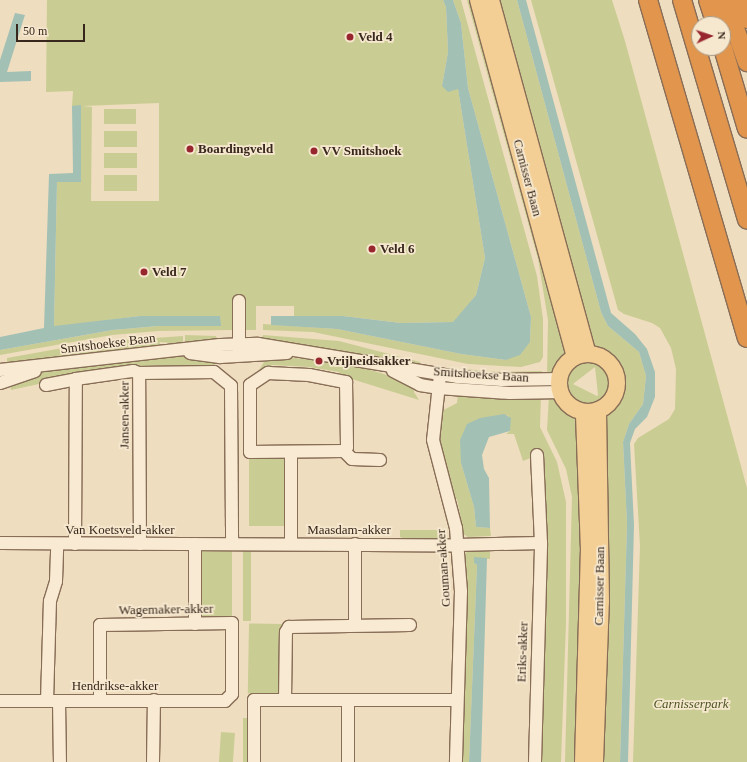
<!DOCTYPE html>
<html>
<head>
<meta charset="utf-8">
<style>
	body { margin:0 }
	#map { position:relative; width:747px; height:762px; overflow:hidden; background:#efddbf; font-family:Georgia,serif }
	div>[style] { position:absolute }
	.green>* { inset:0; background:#cacd93; transform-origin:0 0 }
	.water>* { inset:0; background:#a3c0b5 }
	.roads { filter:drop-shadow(1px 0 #886d57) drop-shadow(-1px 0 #886d57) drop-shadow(0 1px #886d57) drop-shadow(0 -1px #886d57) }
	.minor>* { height:12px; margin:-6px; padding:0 6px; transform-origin:6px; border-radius:6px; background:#f9ebd3 }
	.major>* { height:16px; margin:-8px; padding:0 8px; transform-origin:8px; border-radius:8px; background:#f3cf96 }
	.major>.ring { margin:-8px; padding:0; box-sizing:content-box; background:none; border:16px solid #f3cf96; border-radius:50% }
	.highway>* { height:18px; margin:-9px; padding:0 9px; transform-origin:9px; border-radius:9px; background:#e1954d }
	.dots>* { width:11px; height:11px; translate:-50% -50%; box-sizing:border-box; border:2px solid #f6e8cf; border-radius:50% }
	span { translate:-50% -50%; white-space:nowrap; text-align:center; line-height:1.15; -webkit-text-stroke:3.5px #f6e8cf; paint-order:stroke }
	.poi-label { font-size:13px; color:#37271c; font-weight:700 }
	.left { translate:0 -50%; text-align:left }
	.street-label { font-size:13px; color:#37271c }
	.park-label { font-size:13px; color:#4b5422; font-style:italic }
	.north { position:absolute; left:691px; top:16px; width:40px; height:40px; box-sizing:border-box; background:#f6e8cf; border:1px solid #aa9b87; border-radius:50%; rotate:87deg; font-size:11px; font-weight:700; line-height:16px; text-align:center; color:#37271c }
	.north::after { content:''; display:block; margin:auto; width:14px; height:18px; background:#98262f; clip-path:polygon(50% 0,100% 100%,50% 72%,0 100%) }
	.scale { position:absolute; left:16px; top:24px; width:69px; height:18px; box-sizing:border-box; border:2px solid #37271c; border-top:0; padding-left:5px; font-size:12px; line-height:14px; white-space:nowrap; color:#37271c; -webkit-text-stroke:3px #f6e8cf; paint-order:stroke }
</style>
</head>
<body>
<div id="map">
	<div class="green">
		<div style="clip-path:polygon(evenodd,47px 0,443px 0,446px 7px,448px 52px,442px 86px,458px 89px,485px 258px,476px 295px,454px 322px,401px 323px,343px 316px,294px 316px,294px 306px,256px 306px,256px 330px,243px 330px,245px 306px,234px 306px,234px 330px,158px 331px,112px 335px,0 355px,0 350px,113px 330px,158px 326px,220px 326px,220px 316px,140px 316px,54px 327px,57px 182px,81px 181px,81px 106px,72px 106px,73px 91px,46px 92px,47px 0,159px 103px,159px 201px,91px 201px,92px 107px,83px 106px,159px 103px)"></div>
		<div style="clip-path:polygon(453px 0,461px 0,537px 276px,543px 319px,543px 357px,540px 362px,521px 367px,468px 364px,313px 332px,263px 330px,263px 324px,337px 329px,461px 354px,506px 360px,530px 342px,531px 317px,468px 88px,461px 23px)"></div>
		<div style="clip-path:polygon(467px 0,475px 0,568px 352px,550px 374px,547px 375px,548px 320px,538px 259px)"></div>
		<div style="clip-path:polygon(494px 0,517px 0,601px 312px,608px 326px,639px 352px,646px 376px,643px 404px,629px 424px,623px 442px,627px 524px,620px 762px,597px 762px,603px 417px,620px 398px,625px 382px,615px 358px,593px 345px)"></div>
		<div style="clip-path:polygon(531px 0,612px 0,625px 41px,747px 488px,747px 762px,633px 762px,640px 546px,634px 444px,638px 438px,669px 419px,675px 409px,676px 369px,671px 348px,660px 328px,652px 323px,624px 314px,618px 310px)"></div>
		<div style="left:104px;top:109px;width:32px;height:15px"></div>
		<div style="left:104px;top:131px;width:33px;height:16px"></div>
		<div style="left:104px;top:153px;width:33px;height:15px"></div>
		<div style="left:104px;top:175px;width:33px;height:16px"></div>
		<div style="clip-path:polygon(185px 335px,216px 336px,218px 342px,185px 347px)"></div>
		<div style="clip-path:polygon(263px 335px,339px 341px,420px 362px,419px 368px,261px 341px)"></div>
		<div style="clip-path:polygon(183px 336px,183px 344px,160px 342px,159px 347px,118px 350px,7px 366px,7px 358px,96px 342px)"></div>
		<div style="clip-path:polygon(167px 356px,196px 356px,215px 360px,215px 369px,206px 369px,203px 365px,148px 367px,145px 370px,67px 378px,11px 390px,10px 384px,37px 373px,75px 365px)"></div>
		<div style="clip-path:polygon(286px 357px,350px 364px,384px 374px,416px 386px,414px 392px,419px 400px,342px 376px,339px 372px,309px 367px,272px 365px,269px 369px,259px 370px,264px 362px)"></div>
		<div style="clip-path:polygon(evenodd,590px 360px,597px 362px,608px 371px,611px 386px,608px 393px,598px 402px,584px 404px,572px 396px,567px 383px,571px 369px,583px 361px,590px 360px,595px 367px,598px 395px,597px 396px,573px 384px,595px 367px)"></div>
		<div style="clip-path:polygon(463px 369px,502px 372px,542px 371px,541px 376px,461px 375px)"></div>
		<div style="clip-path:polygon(458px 393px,541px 396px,540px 427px,557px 462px,566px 502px,566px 623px,561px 762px,538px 762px,544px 542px,533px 457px,523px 461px,514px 434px,506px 434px,510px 431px,508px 415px,461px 463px,474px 507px,476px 527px,490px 528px,491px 536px,468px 537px,460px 532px,459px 525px,462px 524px,457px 499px,453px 500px,437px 455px,436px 414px,457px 403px)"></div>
		<div style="clip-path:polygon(549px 395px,560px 400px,574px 413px,580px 423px,585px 523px,578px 762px,565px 762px,572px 497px,566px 469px,547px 430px)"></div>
		<div style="clip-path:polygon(249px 457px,283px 457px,287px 461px,287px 526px,249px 526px)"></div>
		<div style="clip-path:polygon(400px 530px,445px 530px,447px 540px,409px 540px,400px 537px)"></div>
		<div style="left:198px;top:550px;width:34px;height:67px"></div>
		<div style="left:243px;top:550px;width:8px;height:71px"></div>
		<div style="clip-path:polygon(468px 550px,490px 551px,490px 559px,474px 558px,474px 563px,477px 565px,469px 762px,460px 762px,462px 558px)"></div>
		<div style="left:283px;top:624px;width:70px;height:34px;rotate:91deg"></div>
		<div style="left:243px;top:718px;width:10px;height:44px"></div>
		<div style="left:221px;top:732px;width:14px;height:30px;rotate:4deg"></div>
	</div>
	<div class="water">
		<div style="clip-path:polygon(443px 0,453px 0,461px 23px,468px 88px,531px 317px,530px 342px,520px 355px,506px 360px,461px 354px,337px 329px,271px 325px,271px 316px,343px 316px,401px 323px,453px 322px,476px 295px,485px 258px,458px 89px,448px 92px,442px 86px,448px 52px,446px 7px)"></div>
		<div style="clip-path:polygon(517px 0,526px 0,611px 313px,635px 334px,647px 349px,655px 372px,655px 397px,647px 417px,635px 429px,630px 443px,634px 525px,628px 762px,620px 762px,627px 524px,623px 442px,629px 424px,643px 404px,646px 376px,639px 352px,608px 326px,601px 312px)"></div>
		<div style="clip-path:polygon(15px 13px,25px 15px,24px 18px,7px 72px,31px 71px,31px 81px,0 82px,0 60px)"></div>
		<div style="clip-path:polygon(81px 105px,81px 182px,57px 182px,54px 326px,140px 316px,220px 316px,221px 326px,158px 326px,113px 330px,0 350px,0 337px,44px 328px,49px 174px,73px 173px,72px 106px)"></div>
		<div style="clip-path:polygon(504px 414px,511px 418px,510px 431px,489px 437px,482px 455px,484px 469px,489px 478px,490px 528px,476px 527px,474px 507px,461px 463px,460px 440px,467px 424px,480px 418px)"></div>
		<div style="clip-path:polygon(474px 557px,487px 558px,481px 762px,469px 762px,477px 565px,474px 563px)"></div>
	</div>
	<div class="roads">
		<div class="minor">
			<div style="left:239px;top:301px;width:51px;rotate:90deg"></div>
			<div style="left:190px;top:353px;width:30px;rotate:8deg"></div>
			<div style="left:220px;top:357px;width:67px;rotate:-3.4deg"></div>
			<div style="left:0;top:370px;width:221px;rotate:-6.5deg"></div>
			<div style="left:220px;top:345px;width:38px;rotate:-2deg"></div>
			<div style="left:258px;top:344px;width:203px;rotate:9.4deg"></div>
			<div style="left:458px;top:377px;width:44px;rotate:3.9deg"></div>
			<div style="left:502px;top:380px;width:58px;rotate:-1deg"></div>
			<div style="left:393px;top:371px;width:30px;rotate:27deg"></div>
			<div style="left:420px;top:385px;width:18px;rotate:9deg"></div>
			<div style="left:438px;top:388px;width:72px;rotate:4deg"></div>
			<div style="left:510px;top:393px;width:51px;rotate:-1.1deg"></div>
			<div style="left:268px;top:373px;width:41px;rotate:2.8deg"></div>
			<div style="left:309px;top:375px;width:38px;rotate:11deg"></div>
			<div style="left:346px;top:382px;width:65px;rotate:89.1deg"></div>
			<div style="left:347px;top:447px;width:5px;rotate:127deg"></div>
			<div style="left:344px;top:451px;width:94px;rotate:179.4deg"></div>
			<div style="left:250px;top:452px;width:67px;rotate:-90deg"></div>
			<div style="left:250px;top:385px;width:22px;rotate:-34deg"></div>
			<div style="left:440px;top:375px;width:65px;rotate:96.1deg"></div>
			<div style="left:433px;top:440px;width:91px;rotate:75.4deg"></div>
			<div style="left:456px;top:528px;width:63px;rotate:85.5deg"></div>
			<div style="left:461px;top:591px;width:171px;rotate:91.7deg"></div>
			<div style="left:0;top:383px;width:37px;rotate:-19deg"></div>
			<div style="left:46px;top:385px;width:31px;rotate:-11deg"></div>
			<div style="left:344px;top:451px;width:11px;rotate:45deg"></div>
			<div style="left:352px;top:459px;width:28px;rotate:2deg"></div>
			<div style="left:291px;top:453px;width:91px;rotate:90deg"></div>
			<div style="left:0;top:543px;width:457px;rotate:0.3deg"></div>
			<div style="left:457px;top:545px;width:84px;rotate:-1.4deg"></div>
			<div style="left:541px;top:543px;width:88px;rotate:-92.6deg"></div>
			<div style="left:75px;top:544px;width:165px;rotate:-89.7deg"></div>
			<div style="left:76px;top:379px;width:58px;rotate:-8deg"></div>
			<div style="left:133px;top:371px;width:6px;rotate:18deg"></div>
			<div style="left:140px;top:544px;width:171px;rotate:-90.3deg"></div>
			<div style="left:139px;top:373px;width:75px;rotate:-0.8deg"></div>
			<div style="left:214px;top:372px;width:22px;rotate:39deg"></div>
			<div style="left:231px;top:386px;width:158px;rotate:89.6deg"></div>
			<div style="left:195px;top:544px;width:80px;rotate:90deg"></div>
			<div style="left:355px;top:625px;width:81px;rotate:-90deg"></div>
			<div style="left:285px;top:700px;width:68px;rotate:-89.2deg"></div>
			<div style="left:286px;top:632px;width:6px;rotate:-59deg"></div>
			<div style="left:289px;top:627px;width:121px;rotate:-0.9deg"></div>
			<div style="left:0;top:701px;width:225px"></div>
			<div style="left:225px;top:701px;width:10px;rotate:-45deg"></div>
			<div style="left:232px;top:694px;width:71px;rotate:-90deg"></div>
			<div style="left:232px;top:623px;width:132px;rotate:179.1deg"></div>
			<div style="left:100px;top:625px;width:75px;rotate:90deg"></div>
			<div style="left:47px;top:701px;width:100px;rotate:-88.3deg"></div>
			<div style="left:50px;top:601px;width:21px;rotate:-73deg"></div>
			<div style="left:56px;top:581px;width:37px;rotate:-88deg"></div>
			<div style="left:59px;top:701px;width:61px;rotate:89.1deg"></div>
			<div style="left:153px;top:762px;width:62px;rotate:-89.1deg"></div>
			<div style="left:254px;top:762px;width:62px;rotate:-90deg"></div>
			<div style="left:254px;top:700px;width:202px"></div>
			<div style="left:348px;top:762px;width:62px;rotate:-90deg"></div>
			<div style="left:535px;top:762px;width:219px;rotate:-88.4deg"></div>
		</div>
		<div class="major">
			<div style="left:478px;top:0;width:370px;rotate:74.8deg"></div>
			<div style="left:491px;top:0;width:367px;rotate:74.7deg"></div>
			<div class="ring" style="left:559px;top:354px;width:42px;height:42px"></div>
			<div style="left:583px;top:762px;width:211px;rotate:-88.4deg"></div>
			<div style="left:589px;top:551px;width:139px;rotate:-92.1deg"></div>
			<div style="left:595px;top:762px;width:160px;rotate:-87.9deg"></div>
			<div style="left:601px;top:602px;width:192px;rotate:-90.9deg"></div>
		</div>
		<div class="highway">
			<div style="left:648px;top:0;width:352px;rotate:73.7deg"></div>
			<div style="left:682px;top:0;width:229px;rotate:73.5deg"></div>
			<div style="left:708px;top:0;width:25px;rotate:72deg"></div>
			<div style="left:725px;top:0;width:66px;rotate:70.5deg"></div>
			<div style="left:741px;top:0;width:20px;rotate:72deg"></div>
			<div style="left:723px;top:48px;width:84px;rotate:73.5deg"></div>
		</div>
	</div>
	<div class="dots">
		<div style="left:350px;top:37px;background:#98262f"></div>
		<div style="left:190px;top:149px;background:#98262f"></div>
		<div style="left:314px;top:151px;background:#98262f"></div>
		<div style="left:372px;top:249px;background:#98262f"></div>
		<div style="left:144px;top:272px;background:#98262f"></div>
		<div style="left:319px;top:361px;background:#98262f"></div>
	</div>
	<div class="poi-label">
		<span class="left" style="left:358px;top:37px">Veld 4</span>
		<span class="left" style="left:198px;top:149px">Boardingveld</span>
		<span class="left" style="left:322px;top:151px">VV Smitshoek</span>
		<span class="left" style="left:380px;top:249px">Veld 6</span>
		<span class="left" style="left:152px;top:272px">Veld 7</span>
		<span class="left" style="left:327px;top:361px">Vrijheidsakker</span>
	</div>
	<div class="street-label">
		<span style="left:527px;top:178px;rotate:75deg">Carnisser Baan</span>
		<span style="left:108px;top:344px;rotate:-7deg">Smitshoekse Baan</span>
		<span style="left:481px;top:375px;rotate:4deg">Smitshoekse Baan</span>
		<span style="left:125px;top:415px;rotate:-90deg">Jansen-akker</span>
		<span style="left:120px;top:530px">Van Koetsveld-akker</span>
		<span style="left:349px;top:530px">Maasdam-akker</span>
		<span style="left:444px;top:568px;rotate:-94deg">Gouman-akker</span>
		<span style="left:600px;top:586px;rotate:-89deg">Carnisser Baan</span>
		<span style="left:166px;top:610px;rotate:-1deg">Wagemaker-akker</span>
		<span style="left:523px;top:652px;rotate:-88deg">Eriks-akker</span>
		<span style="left:115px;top:686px">Hendrikse-akker</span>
	</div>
	<div class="park-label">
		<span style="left:691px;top:704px">Carnisserpark</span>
	</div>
	<div class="north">N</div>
	<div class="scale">50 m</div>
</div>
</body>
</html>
